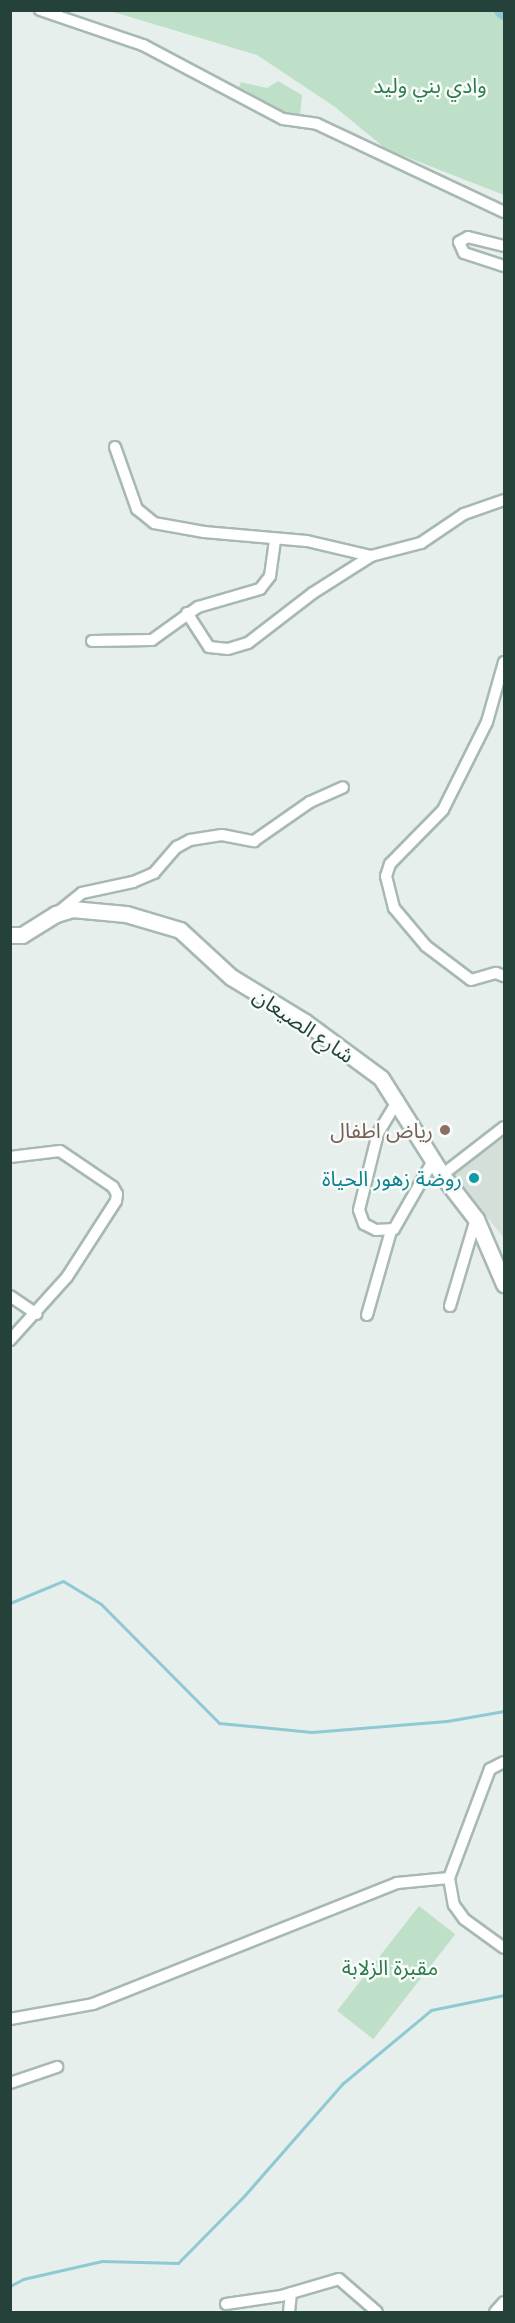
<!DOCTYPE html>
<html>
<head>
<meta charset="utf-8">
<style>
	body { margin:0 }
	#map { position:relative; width:515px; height:2323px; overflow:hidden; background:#e6efeb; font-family:"Noto Sans","Noto Sans Arabic",sans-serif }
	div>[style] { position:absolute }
	.built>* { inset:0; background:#d4dfda }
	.green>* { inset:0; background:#bfe0c8; transform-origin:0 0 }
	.stream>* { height:3px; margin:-1.5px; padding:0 1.5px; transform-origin:1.5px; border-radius:1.5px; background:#8ec9d4 }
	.river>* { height:16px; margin:-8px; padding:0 8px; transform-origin:8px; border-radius:8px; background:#8ec9d4 }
	.roads { filter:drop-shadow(2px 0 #a8b8b2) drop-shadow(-2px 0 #a8b8b2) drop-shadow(0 2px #a8b8b2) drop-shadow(0 -2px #a8b8b2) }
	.minor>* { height:10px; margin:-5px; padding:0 5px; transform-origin:5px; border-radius:5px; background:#fff }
	.secondary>* { height:15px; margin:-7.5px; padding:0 7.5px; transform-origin:7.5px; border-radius:7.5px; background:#fff }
	.dots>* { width:16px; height:16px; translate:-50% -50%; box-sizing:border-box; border:3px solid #f7fbf9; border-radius:50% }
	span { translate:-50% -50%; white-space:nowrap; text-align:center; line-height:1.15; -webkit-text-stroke:5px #f7fbf9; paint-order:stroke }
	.park-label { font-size:21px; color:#2d7a4b }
	.street-label { font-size:21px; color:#24423a }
	.education-label { font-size:21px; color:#785e54 }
	.right { translate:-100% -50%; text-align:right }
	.culture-label { font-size:21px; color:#0d838f }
	.frame { position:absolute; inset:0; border:12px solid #24423a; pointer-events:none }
</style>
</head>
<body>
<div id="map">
	<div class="built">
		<div style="clip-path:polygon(504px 1131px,504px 1238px,450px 1172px)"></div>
	</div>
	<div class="green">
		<div style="clip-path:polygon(110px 11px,504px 11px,504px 195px,386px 149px,335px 107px,257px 55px)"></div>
		<div style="clip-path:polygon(278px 81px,302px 95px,300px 117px,261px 104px,246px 90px,238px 89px,241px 82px,267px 88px)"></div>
		<div style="left:419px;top:1906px;width:46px;height:133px;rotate:38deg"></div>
	</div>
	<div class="stream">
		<div style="left:10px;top:1603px;width:57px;rotate:-22.5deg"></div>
		<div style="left:63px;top:1581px;width:44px;rotate:31.2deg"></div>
		<div style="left:101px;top:1604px;width:168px;rotate:45.2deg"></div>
		<div style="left:219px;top:1723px;width:93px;rotate:5.5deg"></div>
		<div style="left:312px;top:1732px;width:135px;rotate:-4.7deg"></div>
		<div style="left:447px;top:1721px;width:58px;rotate:-10deg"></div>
		<div style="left:10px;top:2286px;width:15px;rotate:-28deg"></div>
		<div style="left:23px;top:2279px;width:81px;rotate:-12.8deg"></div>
		<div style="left:102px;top:2261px;width:76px;rotate:1.5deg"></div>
		<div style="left:178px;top:2263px;width:94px;rotate:-45.4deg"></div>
		<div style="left:244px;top:2196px;width:149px;rotate:-48.8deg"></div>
		<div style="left:342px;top:2084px;width:116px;rotate:-39.7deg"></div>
		<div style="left:431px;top:2010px;width:75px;rotate:-11.6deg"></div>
	</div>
	<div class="river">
		<div style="left:502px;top:10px;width:3px;rotate:45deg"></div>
	</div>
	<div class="roads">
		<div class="minor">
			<div style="left:40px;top:10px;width:109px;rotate:18.8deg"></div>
			<div style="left:143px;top:45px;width:158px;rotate:27.9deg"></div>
			<div style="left:283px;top:119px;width:34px;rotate:8deg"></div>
			<div style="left:317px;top:124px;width:207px;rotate:25.2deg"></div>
			<div style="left:504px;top:246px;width:37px;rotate:-166deg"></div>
			<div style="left:468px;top:237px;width:10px;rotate:151deg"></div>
			<div style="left:459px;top:242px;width:12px;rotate:66deg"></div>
			<div style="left:464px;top:253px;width:42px;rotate:18deg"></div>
			<div style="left:115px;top:447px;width:66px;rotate:70.5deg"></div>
			<div style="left:137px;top:509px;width:22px;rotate:39deg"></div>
			<div style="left:154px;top:523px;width:51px;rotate:10.2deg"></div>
			<div style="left:204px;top:532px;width:103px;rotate:5deg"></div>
			<div style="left:307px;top:541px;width:66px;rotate:13.2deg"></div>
			<div style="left:371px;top:556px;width:52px;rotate:-14.6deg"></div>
			<div style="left:421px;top:543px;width:52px;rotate:-34deg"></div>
			<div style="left:464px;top:514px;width:42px;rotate:-19.3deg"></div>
			<div style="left:187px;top:613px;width:40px;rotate:57.1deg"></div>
			<div style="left:209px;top:647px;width:19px;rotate:6deg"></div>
			<div style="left:228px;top:649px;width:21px;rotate:-17deg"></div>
			<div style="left:248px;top:643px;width:82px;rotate:-37.6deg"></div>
			<div style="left:313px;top:593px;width:69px;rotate:-32.5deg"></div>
			<div style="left:92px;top:641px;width:60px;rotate:-1deg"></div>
			<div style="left:152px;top:640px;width:57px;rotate:-35.7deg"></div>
			<div style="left:198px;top:607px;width:65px;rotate:-16.2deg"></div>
			<div style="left:260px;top:589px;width:16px;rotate:-52deg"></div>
			<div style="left:270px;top:576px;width:36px;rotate:-82deg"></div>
			<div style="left:504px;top:662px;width:62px;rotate:105.8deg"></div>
			<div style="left:487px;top:722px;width:98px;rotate:116.6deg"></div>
			<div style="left:443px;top:810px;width:76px;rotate:134.5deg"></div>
			<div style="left:390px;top:864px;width:13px;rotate:108deg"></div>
			<div style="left:386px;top:876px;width:33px;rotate:76deg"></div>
			<div style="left:394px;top:908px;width:50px;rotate:49.9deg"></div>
			<div style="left:426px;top:946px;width:56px;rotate:37.1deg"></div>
			<div style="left:471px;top:980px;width:26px;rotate:-16deg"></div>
			<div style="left:496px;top:973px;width:9px;rotate:21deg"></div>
			<div style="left:61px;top:910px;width:27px;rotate:-39deg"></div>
			<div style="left:82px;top:893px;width:52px;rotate:-12.2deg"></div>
			<div style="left:133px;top:882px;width:23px;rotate:-23deg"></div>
			<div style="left:154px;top:873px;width:35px;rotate:-49deg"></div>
			<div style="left:177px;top:847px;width:15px;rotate:-28deg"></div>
			<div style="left:190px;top:840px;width:32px;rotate:-9deg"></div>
			<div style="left:222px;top:835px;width:33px;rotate:11deg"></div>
			<div style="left:254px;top:841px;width:68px;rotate:-34.9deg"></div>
			<div style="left:310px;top:802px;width:36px;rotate:-24deg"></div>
			<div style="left:398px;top:1100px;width:39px;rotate:121deg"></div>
			<div style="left:378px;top:1133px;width:79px;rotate:103.9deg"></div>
			<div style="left:359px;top:1210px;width:15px;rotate:70deg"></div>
			<div style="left:364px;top:1224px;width:13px;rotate:27deg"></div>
			<div style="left:376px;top:1230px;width:18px;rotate:-3deg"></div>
			<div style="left:394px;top:1229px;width:78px;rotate:-60.2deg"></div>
			<div style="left:10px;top:1157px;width:50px;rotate:-6.8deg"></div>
			<div style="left:60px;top:1151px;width:64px;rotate:34.2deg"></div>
			<div style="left:113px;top:1187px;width:8px;rotate:60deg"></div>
			<div style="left:117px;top:1194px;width:7px;rotate:98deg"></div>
			<div style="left:116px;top:1201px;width:90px;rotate:122.8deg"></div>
			<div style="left:67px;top:1277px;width:85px;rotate:132.1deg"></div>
			<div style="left:442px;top:1175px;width:78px;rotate:-37.7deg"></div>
			<div style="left:10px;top:1296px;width:32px;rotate:34deg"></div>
			<div style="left:450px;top:1306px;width:91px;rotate:-73.4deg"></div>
			<div style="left:367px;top:1315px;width:87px;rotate:-74.1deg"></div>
			<div style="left:504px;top:1762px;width:16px;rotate:153deg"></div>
			<div style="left:490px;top:1769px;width:116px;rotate:110.6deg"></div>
			<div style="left:449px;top:1878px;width:27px;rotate:80deg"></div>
			<div style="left:454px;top:1905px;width:17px;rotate:54deg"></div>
			<div style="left:464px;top:1919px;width:49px;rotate:35.9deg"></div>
			<div style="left:10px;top:2019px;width:84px;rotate:-10.2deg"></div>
			<div style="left:93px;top:2004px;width:327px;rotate:-21.7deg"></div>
			<div style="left:397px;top:1883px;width:52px;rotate:-5.5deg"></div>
			<div style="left:10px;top:2083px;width:50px;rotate:-18.8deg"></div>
			<div style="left:226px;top:2304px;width:56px;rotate:-8.3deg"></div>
			<div style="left:281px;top:2296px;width:60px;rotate:-16.3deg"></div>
			<div style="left:339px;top:2279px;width:50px;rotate:41deg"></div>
			<div style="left:289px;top:2312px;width:19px;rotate:-84deg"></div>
			<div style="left:495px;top:2312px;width:13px;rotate:-48deg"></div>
		</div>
		<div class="secondary">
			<div style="left:10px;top:935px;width:12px"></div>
			<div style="left:22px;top:935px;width:40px;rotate:-32deg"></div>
			<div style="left:56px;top:914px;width:17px;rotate:-17deg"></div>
			<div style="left:72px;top:909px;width:54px;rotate:5.3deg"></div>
			<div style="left:126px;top:914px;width:56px;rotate:16.5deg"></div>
			<div style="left:180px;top:930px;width:69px;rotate:42.7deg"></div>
			<div style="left:231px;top:977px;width:87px;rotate:31.3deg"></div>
			<div style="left:305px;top:1022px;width:94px;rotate:36.4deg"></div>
			<div style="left:381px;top:1078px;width:115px;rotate:57.8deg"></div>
			<div style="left:442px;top:1175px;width:56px;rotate:52.3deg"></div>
			<div style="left:476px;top:1219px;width:71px;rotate:66.7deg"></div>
		</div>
	</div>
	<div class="dots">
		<div style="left:445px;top:1130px;background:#8d6e63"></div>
		<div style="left:474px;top:1178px;background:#0f9aa8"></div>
	</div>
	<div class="park-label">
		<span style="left:430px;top:85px">وادي بني وليد</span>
		<span style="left:390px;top:1967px">مقبرة الزلابة</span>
	</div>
	<div class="street-label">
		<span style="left:304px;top:1025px;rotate:34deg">شارع الصيعان</span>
	</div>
	<div class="education-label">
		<span class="right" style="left:433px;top:1130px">رياض اطفال</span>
	</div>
	<div class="culture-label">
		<span class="right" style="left:462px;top:1178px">روضة زهور الحياة</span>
	</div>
	<div class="frame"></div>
</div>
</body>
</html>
